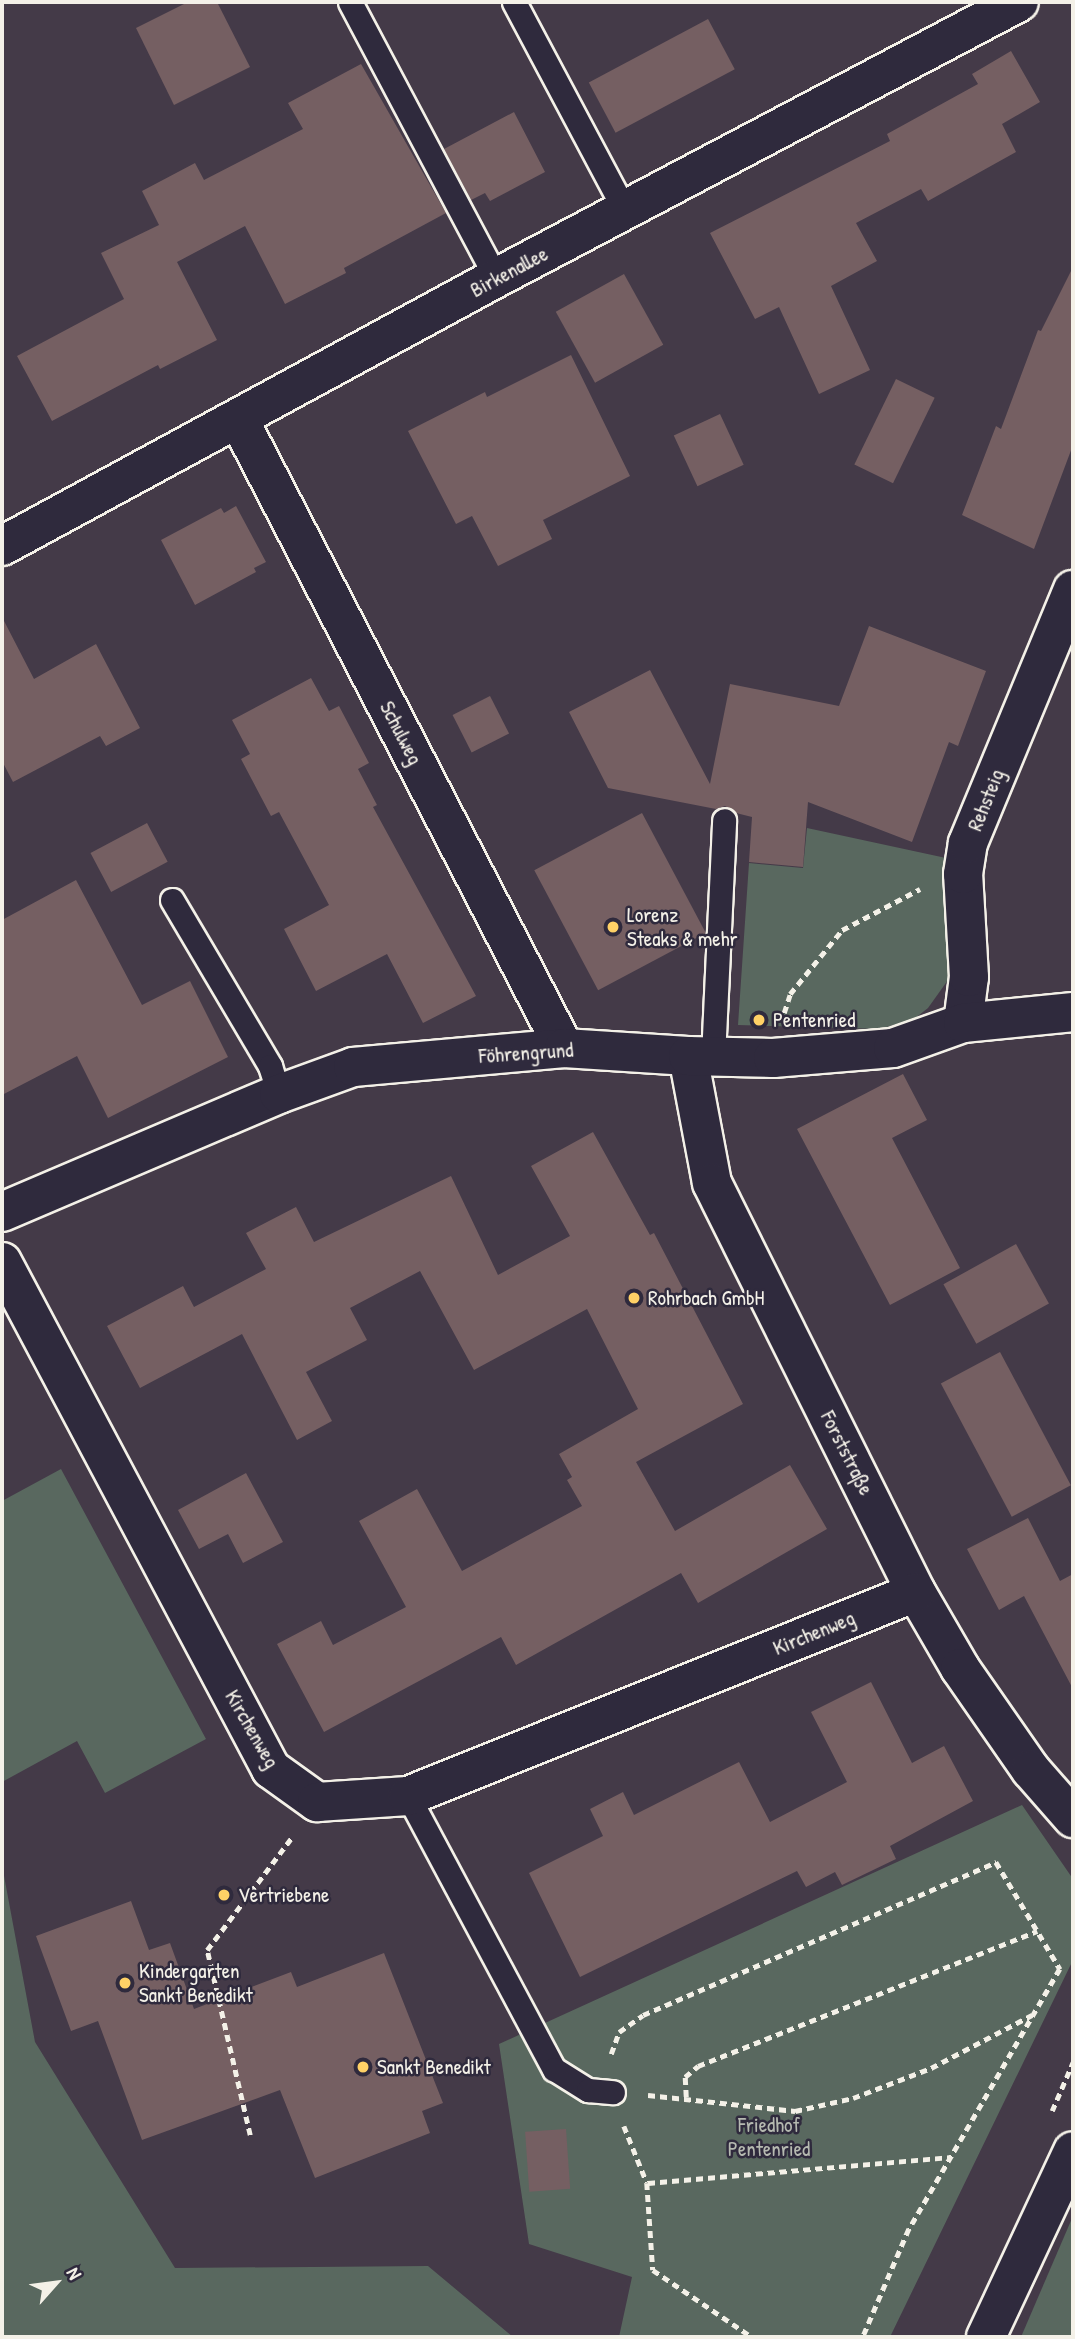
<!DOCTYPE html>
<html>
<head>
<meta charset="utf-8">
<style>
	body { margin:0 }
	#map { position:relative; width:1075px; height:2339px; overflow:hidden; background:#443a48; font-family:"Patrick Hand",sans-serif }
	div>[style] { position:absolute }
	.green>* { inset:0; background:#59685f }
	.building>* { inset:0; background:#755f62; transform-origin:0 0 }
	.path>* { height:4.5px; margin-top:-2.25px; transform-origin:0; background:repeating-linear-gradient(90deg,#f4f1e8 0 7px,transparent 0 12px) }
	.roads { filter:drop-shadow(2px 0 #f4f1e8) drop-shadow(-2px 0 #f4f1e8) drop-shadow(0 2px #f4f1e8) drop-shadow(0 -2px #f4f1e8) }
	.lane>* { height:23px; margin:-11.5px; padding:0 11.5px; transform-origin:11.5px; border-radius:11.5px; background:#2f2a3d }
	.street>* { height:38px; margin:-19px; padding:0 19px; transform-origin:19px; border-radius:19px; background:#2f2a3d }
	.dots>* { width:19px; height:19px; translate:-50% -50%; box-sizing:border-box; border:4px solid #2f2a3d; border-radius:50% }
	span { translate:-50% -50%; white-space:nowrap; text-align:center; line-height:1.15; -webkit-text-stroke:5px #2f2a3d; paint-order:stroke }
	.street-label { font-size:21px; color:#f4f1e8 }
	.poi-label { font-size:21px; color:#f4f1e8 }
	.left { translate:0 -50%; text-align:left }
	.park-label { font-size:21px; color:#b6bab1 }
	.frame { position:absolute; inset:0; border:4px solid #f4f1e8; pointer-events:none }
	.north { position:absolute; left:21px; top:2248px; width:70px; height:70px; -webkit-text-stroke:5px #2f2a3d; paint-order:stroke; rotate:62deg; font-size:19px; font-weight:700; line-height:28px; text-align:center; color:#f4f1e8 }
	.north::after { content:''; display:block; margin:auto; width:24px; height:32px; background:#f4f1e8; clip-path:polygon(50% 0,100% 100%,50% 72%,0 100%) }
</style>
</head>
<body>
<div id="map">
	<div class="green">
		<div style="clip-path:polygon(807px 828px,946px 858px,952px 945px,948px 980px,928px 1008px,914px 1019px,880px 1029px,738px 1025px,749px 863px,803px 868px)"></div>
		<div style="clip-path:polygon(61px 1469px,206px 1739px,105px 1793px,77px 1741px,2px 1782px,2px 1501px)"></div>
		<div style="clip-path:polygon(1022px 1805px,1073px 1879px,1073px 1960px,890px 2337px,619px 2337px,632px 2277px,529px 2244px,499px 2044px)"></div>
		<div style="clip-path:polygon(2px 1865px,35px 2042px,175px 2268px,428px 2266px,513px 2337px,2px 2337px)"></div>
		<div style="clip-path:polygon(1073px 2216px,1073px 2337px,1021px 2337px)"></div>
	</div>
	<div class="building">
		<div style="clip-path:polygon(188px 2px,217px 2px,250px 67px,174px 105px,136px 28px)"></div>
		<div style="left:708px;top:19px;width:57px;height:135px;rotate:62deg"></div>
		<div style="clip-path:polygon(1011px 51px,1040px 102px,1002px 124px,1016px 152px,928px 201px,921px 189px,856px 223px,877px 261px,831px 286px,870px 370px,819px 394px,779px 307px,755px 319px,710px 233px,890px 141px,887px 134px,978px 84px,972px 74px)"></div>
		<div style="clip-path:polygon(361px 64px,446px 213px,344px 268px,346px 273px,285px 304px,245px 226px,177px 262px,217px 340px,160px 369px,158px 365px,52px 421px,17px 356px,124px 299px,101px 253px,159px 225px,142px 191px,195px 163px,204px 180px,303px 129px,288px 103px)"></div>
		<div style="clip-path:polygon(514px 112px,545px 172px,490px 201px,485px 193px,471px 200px,444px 149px)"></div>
		<div style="clip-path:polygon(1073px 267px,1073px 445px,1034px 549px,962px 515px,996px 426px,1001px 429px,1038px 330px,1041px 331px)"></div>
		<div style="left:624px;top:274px;width:81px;height:78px;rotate:61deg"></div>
		<div style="clip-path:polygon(571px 355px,630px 476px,543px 520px,552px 539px,498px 566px,472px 516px,456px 524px,408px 431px,485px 392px,487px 397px)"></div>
		<div style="left:896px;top:379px;width:43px;height:95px;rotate:26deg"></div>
		<div style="left:720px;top:414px;width:56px;height:51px;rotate:65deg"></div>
		<div style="clip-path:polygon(236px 506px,266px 562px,254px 568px,256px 572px,195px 605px,161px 540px,221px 508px,224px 513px)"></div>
		<div style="clip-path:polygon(2px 617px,34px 679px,96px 644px,140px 728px,106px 746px,100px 736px,13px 782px,2px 761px)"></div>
		<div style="clip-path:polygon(869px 626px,986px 671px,958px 746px,949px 742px,912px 842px,808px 802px,803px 867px,749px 862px,752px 817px,736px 813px,725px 806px,716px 809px,608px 788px,569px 712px,650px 670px,710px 784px,730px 684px,839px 706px)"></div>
		<div style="clip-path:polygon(311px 678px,329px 711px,339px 706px,369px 763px,358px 769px,377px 805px,373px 807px,476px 996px,423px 1023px,387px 954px,316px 991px,284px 929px,329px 905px,279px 812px,271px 816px,241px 759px,250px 754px,232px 720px)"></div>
		<div style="left:490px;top:696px;width:42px;height:42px;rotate:63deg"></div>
		<div style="left:642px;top:813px;width:136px;height:122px;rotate:62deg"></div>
		<div style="left:147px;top:823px;width:44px;height:64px;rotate:62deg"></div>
		<div style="clip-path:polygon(76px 880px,142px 1005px,190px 981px,228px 1057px,108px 1118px,77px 1056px,2px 1095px,2px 920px)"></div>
		<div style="clip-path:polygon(903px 1074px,927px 1120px,892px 1138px,960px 1268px,890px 1305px,797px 1129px)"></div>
		<div style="clip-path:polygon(593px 1132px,650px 1235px,654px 1233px,743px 1404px,636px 1462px,675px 1531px,790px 1465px,827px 1529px,698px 1603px,681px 1573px,516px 1665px,501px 1637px,324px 1732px,277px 1644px,321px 1621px,333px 1645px,406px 1607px,359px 1521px,417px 1489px,462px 1571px,582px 1506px,567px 1480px,572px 1477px,559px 1454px,638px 1409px,587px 1309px,474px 1370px,420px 1271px,350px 1308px,367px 1340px,306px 1372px,332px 1421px,297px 1440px,242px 1334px,140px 1388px,107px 1326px,183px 1286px,194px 1307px,266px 1269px,246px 1233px,296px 1207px,314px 1242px,451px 1176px,498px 1275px,570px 1236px,531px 1166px)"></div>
		<div style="left:1016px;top:1244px;width:68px;height:83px;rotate:61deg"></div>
		<div style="left:1000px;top:1352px;width:151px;height:67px;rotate:62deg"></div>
		<div style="clip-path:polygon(246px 1473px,283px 1542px,243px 1563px,228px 1534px,199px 1549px,178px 1510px)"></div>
		<div style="clip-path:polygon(1028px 1518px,1060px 1581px,1073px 1574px,1073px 1689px,1024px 1596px,999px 1610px,967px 1549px)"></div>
		<div style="clip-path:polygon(871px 1682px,912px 1763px,944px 1746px,973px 1801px,890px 1846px,896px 1859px,842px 1885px,835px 1872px,806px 1887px,797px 1871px,580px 1977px,529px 1873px,603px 1836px,590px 1809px,623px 1792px,634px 1815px,739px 1762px,770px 1822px,847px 1782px,811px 1712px)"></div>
		<div style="clip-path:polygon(131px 1901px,149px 1950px,170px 1943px,194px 2009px,291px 1972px,297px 1987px,384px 1953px,443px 2103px,422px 2111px,430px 2133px,315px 2178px,280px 2090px,142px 2140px,98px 2021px,71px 2031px,36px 1936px)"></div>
		<div style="left:566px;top:2129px;width:60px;height:41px;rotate:86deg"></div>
	</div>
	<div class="path">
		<div style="left:784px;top:1013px;width:20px;rotate:-72deg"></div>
		<div style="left:790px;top:994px;width:82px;rotate:-50.9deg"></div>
		<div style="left:842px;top:930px;width:88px;rotate:-27.7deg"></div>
		<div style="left:611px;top:2054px;width:23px;rotate:-70deg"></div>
		<div style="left:619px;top:2032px;width:29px;rotate:-35deg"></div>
		<div style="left:643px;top:2015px;width:385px;rotate:-23.4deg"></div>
		<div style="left:996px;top:1862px;width:125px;rotate:59.1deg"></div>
		<div style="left:1060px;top:1969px;width:301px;rotate:120.1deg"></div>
		<div style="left:909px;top:2229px;width:117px;rotate:113.1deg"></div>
		<div style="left:648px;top:2095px;width:148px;rotate:6.2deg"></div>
		<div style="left:795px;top:2111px;width:59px;rotate:-12.6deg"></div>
		<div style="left:853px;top:2098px;width:84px;rotate:-21deg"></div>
		<div style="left:931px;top:2068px;width:114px;rotate:-27.7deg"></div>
		<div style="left:686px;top:2097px;width:20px;rotate:-93deg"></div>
		<div style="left:685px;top:2077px;width:17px;rotate:-40deg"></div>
		<div style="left:698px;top:2066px;width:365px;rotate:-21.7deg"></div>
		<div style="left:1052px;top:2111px;width:53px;rotate:-66.8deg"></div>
		<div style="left:624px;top:2126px;width:61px;rotate:68deg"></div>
		<div style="left:647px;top:2183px;width:87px;rotate:86.1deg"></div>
		<div style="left:653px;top:2270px;width:120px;rotate:34.1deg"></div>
		<div style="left:250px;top:2135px;width:190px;rotate:-103.1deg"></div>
		<div style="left:207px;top:1950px;width:141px;rotate:-53deg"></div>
		<div style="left:648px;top:2183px;width:303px;rotate:-4.9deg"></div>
	</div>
	<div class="roads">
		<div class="lane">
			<div style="left:350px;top:2px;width:312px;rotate:62.1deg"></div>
			<div style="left:514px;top:2px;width:237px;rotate:62deg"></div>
			<div style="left:172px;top:900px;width:193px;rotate:59.4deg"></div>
			<div style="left:270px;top:1066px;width:29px;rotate:72deg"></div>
			<div style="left:713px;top:1057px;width:237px;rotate:-87.3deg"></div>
			<div style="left:408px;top:1796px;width:310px;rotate:61.9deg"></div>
			<div style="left:554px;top:2069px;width:40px;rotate:32deg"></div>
			<div style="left:588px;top:2090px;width:25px;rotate:5deg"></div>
		</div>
		<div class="street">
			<div style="left:238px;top:418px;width:709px;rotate:62.64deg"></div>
			<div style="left:2px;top:546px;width:562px;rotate:-28.48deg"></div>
			<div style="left:496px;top:278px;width:591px;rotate:-27.82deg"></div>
			<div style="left:963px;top:1023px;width:46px;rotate:-82.6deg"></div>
			<div style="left:969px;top:977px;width:103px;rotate:-93.3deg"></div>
			<div style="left:963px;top:874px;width:31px;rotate:-81deg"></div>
			<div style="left:968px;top:843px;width:274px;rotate:-67.5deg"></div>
			<div style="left:688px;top:1056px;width:129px;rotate:79.3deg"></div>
			<div style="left:712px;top:1183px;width:457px;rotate:63.5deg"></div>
			<div style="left:916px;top:1592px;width:88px;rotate:59.9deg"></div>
			<div style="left:960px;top:1668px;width:124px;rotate:55.2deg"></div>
			<div style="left:1031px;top:1770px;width:64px;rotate:48.8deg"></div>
			<div style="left:2px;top:1212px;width:301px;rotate:-23.1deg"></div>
			<div style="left:279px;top:1094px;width:79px;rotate:-20deg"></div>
			<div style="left:353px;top:1067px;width:212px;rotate:-5.1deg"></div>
			<div style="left:564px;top:1048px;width:124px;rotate:3.7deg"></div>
			<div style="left:688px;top:1056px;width:85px;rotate:1.3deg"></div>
			<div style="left:773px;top:1058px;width:120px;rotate:-4.8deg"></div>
			<div style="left:893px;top:1048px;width:74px;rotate:-19.7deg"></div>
			<div style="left:963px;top:1023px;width:111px;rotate:-5.7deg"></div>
			<div style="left:2px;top:1262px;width:574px;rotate:62.05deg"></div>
			<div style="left:271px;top:1769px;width:57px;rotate:35.7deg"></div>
			<div style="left:317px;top:1802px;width:91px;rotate:-3.8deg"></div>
			<div style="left:408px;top:1796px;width:547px;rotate:-21.88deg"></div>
			<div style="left:986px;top:2337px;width:205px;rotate:-64.9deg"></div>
		</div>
	</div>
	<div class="dots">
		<div style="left:613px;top:927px;background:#ffd166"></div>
		<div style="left:759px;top:1020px;background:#ffd166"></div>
		<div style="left:634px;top:1298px;background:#ffd166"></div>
		<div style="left:224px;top:1895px;background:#ffd166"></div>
		<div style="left:125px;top:1983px;background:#ffd166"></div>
		<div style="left:363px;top:2067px;background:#ffd166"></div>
	</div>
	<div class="street-label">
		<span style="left:509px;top:272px;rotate:-28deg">Birkenallee</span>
		<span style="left:401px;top:733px;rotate:63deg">Schulweg</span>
		<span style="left:986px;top:800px;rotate:-68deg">Rehsteig</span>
		<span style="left:526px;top:1053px;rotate:-4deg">Föhrengrund</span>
		<span style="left:847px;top:1453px;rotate:63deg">Forststraße</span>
		<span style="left:814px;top:1633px;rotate:-22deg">Kirchenweg</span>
		<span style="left:252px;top:1729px;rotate:60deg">Kirchenweg</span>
	</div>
	<div class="poi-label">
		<span class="left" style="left:627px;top:927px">Lorenz<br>Steaks &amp; mehr</span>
		<span class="left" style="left:773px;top:1020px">Pentenried</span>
		<span class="left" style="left:648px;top:1298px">Rohrbach GmbH</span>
		<span class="left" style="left:238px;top:1895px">Vertriebene</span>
		<span class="left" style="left:139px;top:1983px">Kindergarten<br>Sankt Benedikt</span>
		<span class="left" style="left:377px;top:2067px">Sankt Benedikt</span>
	</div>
	<div class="park-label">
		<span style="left:769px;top:2137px">Friedhof<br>Pentenried</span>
	</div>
	<div class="frame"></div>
	<div class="north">N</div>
</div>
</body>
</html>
